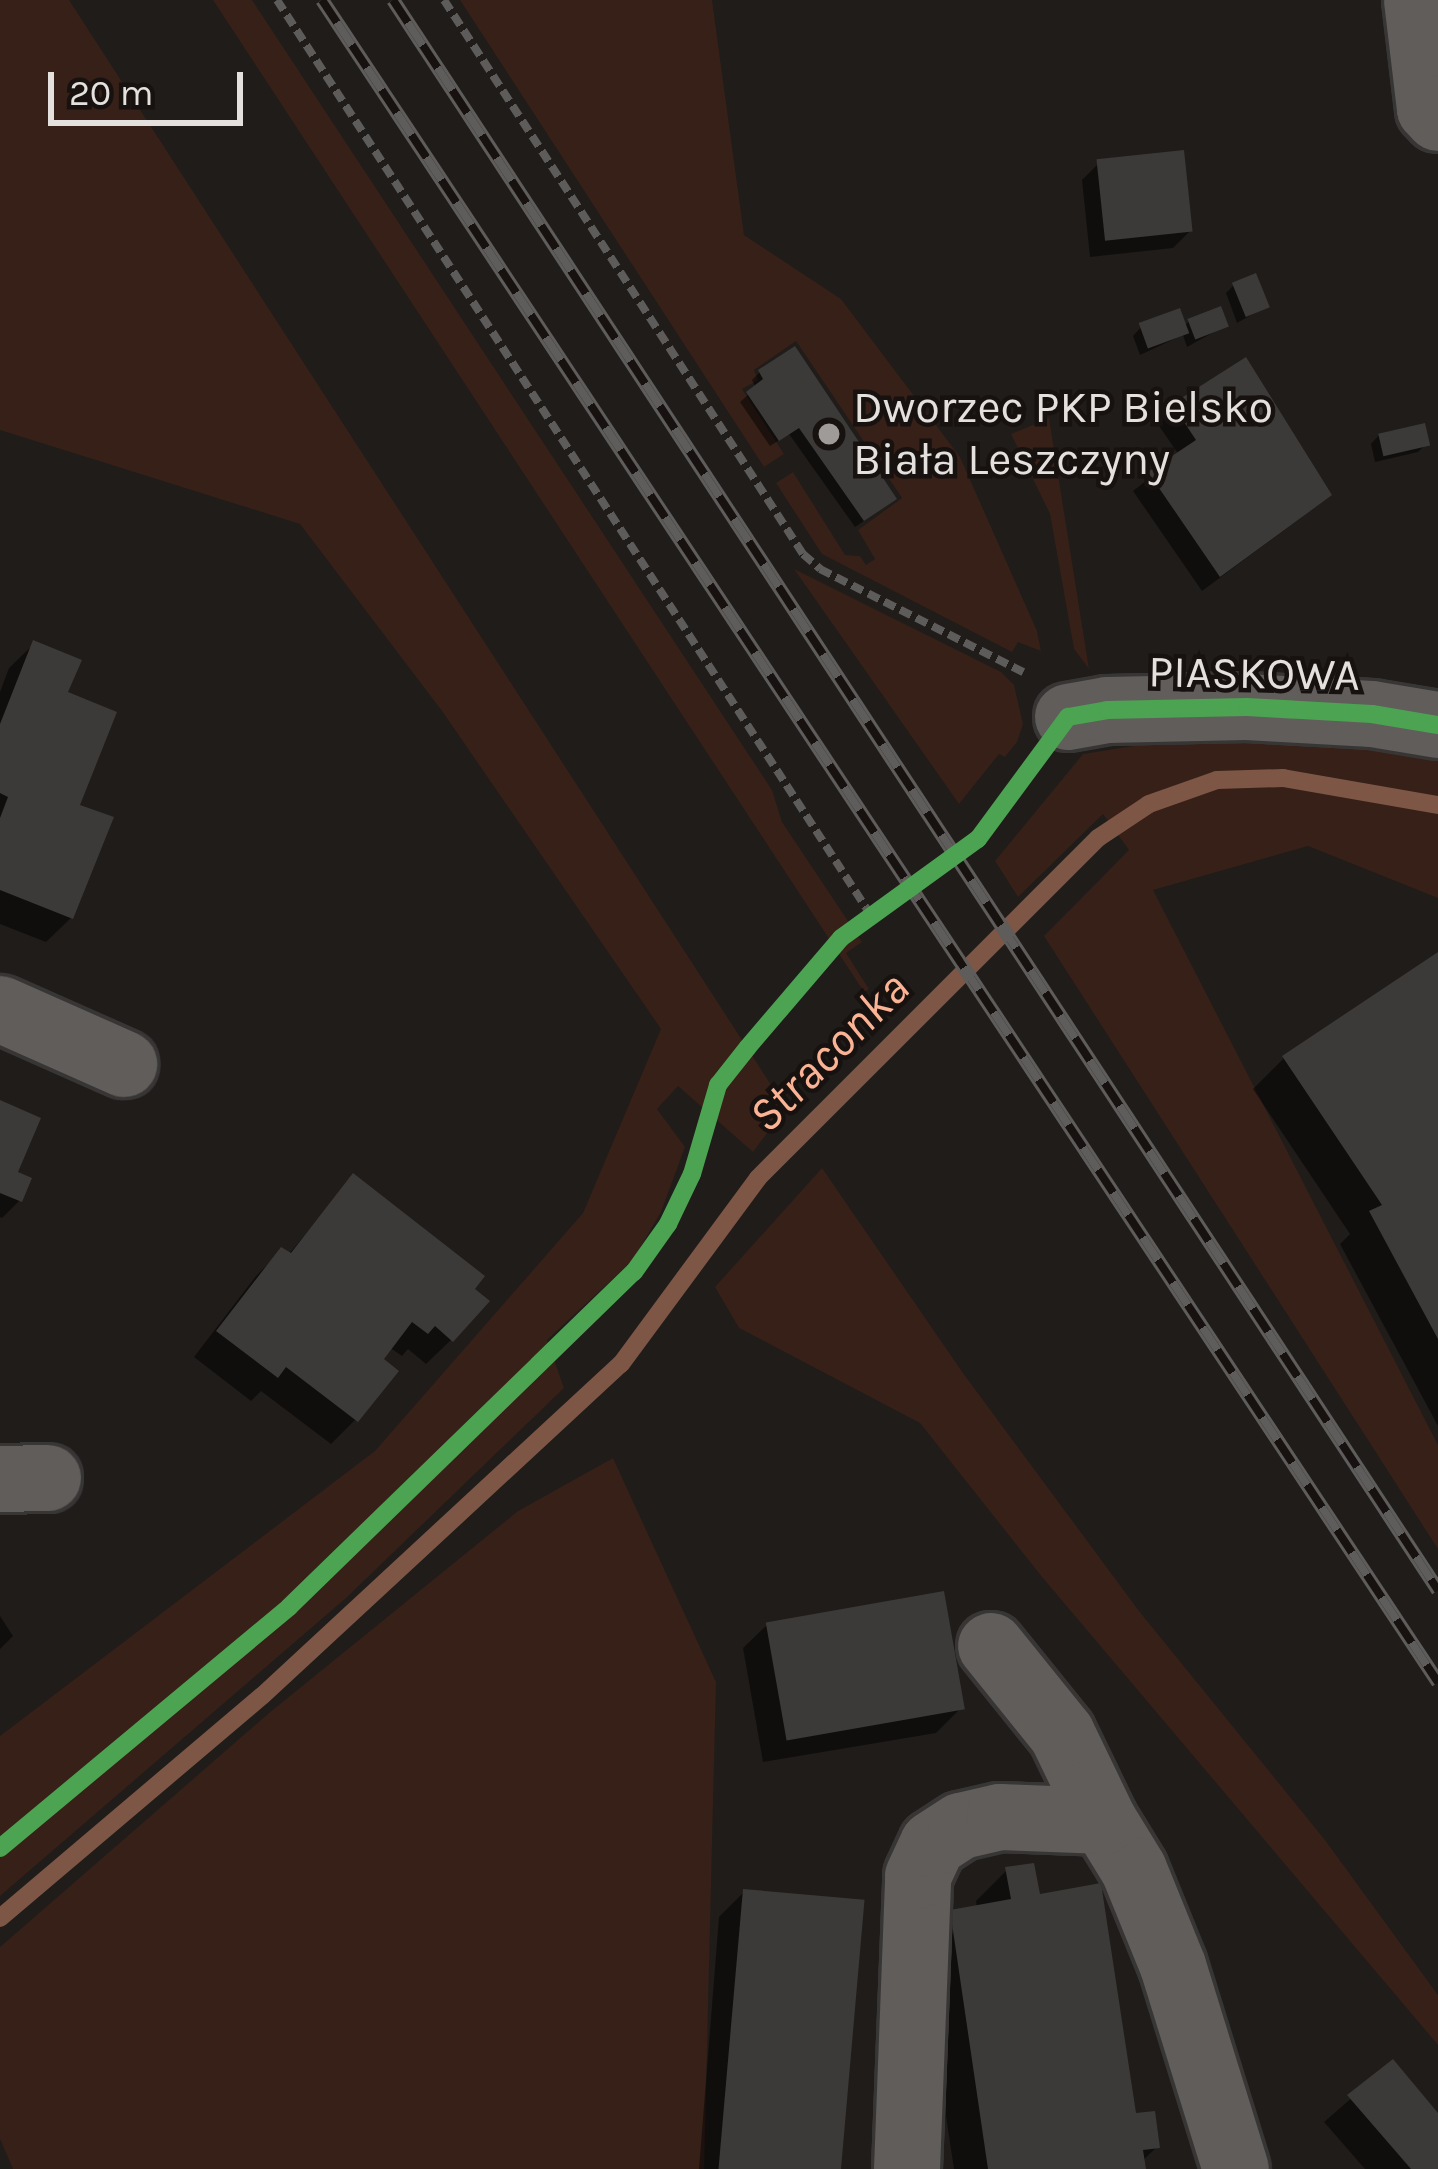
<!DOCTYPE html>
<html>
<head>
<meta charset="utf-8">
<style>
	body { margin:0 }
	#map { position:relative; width:1438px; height:2169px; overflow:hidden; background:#1f1c1a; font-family:Karla,sans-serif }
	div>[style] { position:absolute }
	.green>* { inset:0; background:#362017 }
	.shadow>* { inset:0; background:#0007 }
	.stream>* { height:18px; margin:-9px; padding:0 9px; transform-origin:9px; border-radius:9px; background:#7e5646 }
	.building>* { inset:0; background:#3c3a38; transform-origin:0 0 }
	.path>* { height:8px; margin-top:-4px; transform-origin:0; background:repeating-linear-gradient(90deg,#5d5c5b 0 12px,transparent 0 18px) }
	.roads { filter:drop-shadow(3px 0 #383535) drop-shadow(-3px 0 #383535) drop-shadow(0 3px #383535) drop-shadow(0 -3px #383535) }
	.minor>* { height:66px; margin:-33px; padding:0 33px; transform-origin:33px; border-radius:33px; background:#605d5b }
	.rail>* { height:14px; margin-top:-7px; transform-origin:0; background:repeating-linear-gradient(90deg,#171210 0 27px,#5f5d5b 0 54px); box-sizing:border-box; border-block:3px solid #5f5d5b }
	.cycleway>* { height:18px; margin:-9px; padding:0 9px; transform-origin:9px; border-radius:9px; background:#4ca352 }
	.dots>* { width:33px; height:33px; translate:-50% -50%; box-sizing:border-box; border:6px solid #171210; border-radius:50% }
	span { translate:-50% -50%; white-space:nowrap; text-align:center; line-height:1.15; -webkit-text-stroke:9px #171210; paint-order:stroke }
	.poi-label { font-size:45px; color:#e4e0de }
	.left { translate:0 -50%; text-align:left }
	.street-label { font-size:45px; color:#e4e0de }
	.water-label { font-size:48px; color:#fbb395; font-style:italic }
	.scale { position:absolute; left:48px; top:72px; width:195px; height:54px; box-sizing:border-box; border:6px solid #e4e0de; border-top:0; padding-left:15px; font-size:36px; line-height:42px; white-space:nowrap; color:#e4e0de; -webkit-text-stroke:9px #171210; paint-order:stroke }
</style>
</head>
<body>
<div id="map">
	<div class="green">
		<div style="clip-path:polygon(0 0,69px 0,786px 1108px,753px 1152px,678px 1086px,657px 1109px,685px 1147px,661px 1212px,633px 1260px,547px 1340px,564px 1388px,346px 1598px,0 1896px,0 1736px,375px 1451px,583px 1213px,661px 1029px,442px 711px,300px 524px,0 430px)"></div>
		<div style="clip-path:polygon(213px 0,252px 0,772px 790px,782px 822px,862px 942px,846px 953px,869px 989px,864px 992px)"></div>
		<div style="clip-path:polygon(460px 0,712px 0,744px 235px,841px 299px,960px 457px,1037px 631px,1041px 651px,1018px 642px,1012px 652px,822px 554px,776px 483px,793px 472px,845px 555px,860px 556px,866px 565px,875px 559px,858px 530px,902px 498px,796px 341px,754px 370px,758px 380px,742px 389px,784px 454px,764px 467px)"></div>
		<div style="clip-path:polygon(1049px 418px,1089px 669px,1074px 649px,1050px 514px,1011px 434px)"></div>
		<div style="clip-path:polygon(794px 569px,1001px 672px,1014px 685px,1023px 724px,1017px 742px,1005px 757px,999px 754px,959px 804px)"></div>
		<div style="clip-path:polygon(1183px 738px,1364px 744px,1438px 754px,1438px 898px,1308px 846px,1153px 890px,1438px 1445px,1438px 1549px,1044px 936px,1129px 850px,1103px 814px,1018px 897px,995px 861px,1083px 754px)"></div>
		<div style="clip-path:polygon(822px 1168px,963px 1373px,1139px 1611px,1325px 1840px,1438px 1995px,1438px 2045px,1042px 1577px,920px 1423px,739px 1328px,715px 1287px)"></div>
		<div style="clip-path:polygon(613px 1458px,716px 1682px,704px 2169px,13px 2169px,0 2139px,0 1947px,269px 1713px,518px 1511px)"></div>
	</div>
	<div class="shadow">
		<div style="clip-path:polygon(1099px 163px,1190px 231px,1173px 248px,1090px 257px,1082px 180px)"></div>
		<div style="clip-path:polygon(1234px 285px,1267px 306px,1237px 323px,1226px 293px)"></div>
		<div style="clip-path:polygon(1189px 321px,1225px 326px,1187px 347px,1183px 335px,1140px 355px,1133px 336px,1141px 327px,1184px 327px)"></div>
		<div style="clip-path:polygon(760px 372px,886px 506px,855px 527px,789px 434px,770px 446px,740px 402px,756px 388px,752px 380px)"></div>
		<div style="clip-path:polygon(1174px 407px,1302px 517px,1202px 591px,1133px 491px,1179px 455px,1157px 423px)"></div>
		<div style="clip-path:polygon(1379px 435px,1426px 444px,1418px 452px,1375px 462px,1371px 444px)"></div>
		<div style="clip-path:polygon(34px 644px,76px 807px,71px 918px,46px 942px,0 924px,0 692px,9px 668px)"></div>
		<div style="clip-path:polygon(1438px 955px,1438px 1426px,1340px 1244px,1350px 1234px,1253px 1089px,1284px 1058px)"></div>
		<div style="clip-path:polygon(0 1103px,20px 1200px,2px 1218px,0 1217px)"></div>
		<div style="clip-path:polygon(354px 1177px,451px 1340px,426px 1364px,408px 1349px,402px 1356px,389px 1347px,355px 1420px,331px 1444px,261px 1391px,251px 1401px,194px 1357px,256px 1276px,281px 1251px,288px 1255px)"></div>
		<div style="clip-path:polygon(0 1616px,13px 1636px,0 1649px)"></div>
		<div style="clip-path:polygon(768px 1624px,961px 1708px,936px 1733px,763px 1762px,743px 1648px)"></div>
		<div style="clip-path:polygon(1007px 1870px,1038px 1897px,1134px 2116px,1157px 2147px,1141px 2162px,1142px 2169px,954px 2169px,920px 1944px,951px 1913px,977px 1908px,976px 1901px)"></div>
		<div style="clip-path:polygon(744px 1892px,840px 2169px,699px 2169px,719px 1917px)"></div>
		<div style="clip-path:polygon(1392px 2063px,1438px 2118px,1438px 2169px,1365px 2169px,1324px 2122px)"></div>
	</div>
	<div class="stream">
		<div style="left:0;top:1918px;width:343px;rotate:-40.3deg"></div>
		<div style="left:262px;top:1696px;width:489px;rotate:-42.8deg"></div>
		<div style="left:621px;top:1364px;width:231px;rotate:-53.6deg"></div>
		<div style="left:758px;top:1178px;width:481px;rotate:-45deg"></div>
		<div style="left:1098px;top:838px;width:61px;rotate:-33.7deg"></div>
		<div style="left:1149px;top:804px;width:72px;rotate:-19.4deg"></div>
		<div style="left:1217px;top:780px;width:66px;rotate:-1.7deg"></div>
		<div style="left:1283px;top:778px;width:157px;rotate:9.9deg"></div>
	</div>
	<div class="building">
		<div style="left:1184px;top:150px;width:82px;height:88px;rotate:84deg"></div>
		<div style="left:1256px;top:273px;width:37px;height:26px;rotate:68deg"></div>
		<div style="left:1221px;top:306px;width:22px;height:36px;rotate:69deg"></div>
		<div style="left:1180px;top:308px;width:27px;height:44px;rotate:70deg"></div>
		<div style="clip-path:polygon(795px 346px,897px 499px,864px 521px,799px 428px,779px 441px,746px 392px,763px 379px,758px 370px)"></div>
		<div style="clip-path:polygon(1246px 357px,1332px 495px,1220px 577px,1148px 472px,1196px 440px,1172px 404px)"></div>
		<div style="left:1425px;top:423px;width:23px;height:48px;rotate:77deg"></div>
		<div style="clip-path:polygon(33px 640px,82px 660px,68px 692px,117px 712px,80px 805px,114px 817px,73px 919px,0 890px,0 818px,8px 797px,0 793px,0 724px)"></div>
		<div style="clip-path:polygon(1438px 952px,1438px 1339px,1369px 1211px,1382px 1205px,1282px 1056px)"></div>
		<div style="clip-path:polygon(0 1100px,41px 1118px,18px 1172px,32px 1178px,22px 1202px,0 1193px)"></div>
		<div style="clip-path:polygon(353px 1173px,485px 1276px,475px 1289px,490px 1301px,453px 1342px,435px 1326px,428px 1334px,412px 1322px,384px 1359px,399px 1371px,358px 1422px,286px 1367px,278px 1378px,216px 1331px,281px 1247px,291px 1253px)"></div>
		<div style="left:944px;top:1591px;width:120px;height:181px;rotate:80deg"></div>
		<div style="clip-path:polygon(1034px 1863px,1040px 1894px,1101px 1883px,1136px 2113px,1155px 2111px,1160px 2148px,1143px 2150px,1146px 2169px,988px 2169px,950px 1910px,1011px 1899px,1005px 1867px)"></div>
		<div style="left:743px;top:1889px;width:122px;height:281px;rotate:5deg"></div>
		<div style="clip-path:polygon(1393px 2059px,1438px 2113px,1438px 2169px,1411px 2169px,1347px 2095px)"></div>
	</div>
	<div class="path">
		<div style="left:277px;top:0;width:1090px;rotate:57.02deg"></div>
		<div style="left:444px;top:0;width:660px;rotate:57.06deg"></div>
		<div style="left:803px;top:554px;width:23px;rotate:41deg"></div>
		<div style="left:820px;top:569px;width:228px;rotate:26.9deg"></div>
	</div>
	<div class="roads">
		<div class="minor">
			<div style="left:1417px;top:0;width:110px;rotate:83.2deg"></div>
			<div style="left:1430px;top:109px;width:12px;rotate:48deg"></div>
			<div style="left:1068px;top:717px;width:40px;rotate:-10deg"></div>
			<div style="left:1107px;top:710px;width:140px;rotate:-1.2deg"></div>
			<div style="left:1247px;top:707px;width:125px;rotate:3.2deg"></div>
			<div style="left:1372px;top:714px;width:67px;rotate:9.5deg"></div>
			<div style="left:0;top:1009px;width:136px;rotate:23.9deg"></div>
			<div style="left:0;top:1479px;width:48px;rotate:-1.2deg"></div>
			<div style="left:1104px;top:1821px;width:57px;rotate:58.5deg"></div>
			<div style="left:1134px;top:1870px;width:104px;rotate:67.9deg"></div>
			<div style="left:1173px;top:1966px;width:213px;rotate:72.8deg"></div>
			<div style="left:907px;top:2169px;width:293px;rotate:-87.8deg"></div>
			<div style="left:918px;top:1876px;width:35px;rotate:-65deg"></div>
			<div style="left:933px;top:1844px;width:33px;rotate:-33deg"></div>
			<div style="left:961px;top:1826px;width:40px;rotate:-13deg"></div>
			<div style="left:1000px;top:1817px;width:104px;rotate:2.2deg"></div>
			<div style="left:1104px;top:1821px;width:97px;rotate:-115.8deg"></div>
			<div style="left:1062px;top:1734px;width:113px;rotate:-128.9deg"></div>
		</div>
	</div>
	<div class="rail">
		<div style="left:322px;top:0;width:2019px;rotate:56.44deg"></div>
		<div style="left:393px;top:0;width:1903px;rotate:56.69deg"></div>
	</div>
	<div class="cycleway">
		<div style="left:0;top:1848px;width:376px;rotate:-39.8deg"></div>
		<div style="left:289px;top:1607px;width:481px;rotate:-44.2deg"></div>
		<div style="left:634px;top:1272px;width:59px;rotate:-54.7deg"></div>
		<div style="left:668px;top:1224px;width:55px;rotate:-64.4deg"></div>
		<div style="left:692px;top:1174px;width:93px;rotate:-73.7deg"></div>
		<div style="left:718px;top:1085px;width:48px;rotate:-51.7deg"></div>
		<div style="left:748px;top:1047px;width:143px;rotate:-49.5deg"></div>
		<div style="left:841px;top:938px;width:169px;rotate:-35.9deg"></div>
		<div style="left:978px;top:839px;width:152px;rotate:-53.6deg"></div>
		<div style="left:1068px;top:717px;width:40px;rotate:-10deg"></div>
		<div style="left:1107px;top:710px;width:140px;rotate:-1.2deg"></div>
		<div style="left:1247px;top:707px;width:125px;rotate:3.2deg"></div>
		<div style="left:1372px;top:714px;width:67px;rotate:9.5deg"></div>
	</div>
	<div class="dots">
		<div style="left:829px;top:434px;background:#9f9b99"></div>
	</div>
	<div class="poi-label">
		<span class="left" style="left:853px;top:434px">Dworzec PKP Bielsko<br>Biała Leszczyny</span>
	</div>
	<div class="street-label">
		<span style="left:1254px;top:674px;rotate:1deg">PIASKOWA</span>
	</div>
	<div class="water-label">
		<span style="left:829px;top:1052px;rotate:-45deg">Straconka</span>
	</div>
	<div class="scale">20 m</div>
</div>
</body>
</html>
